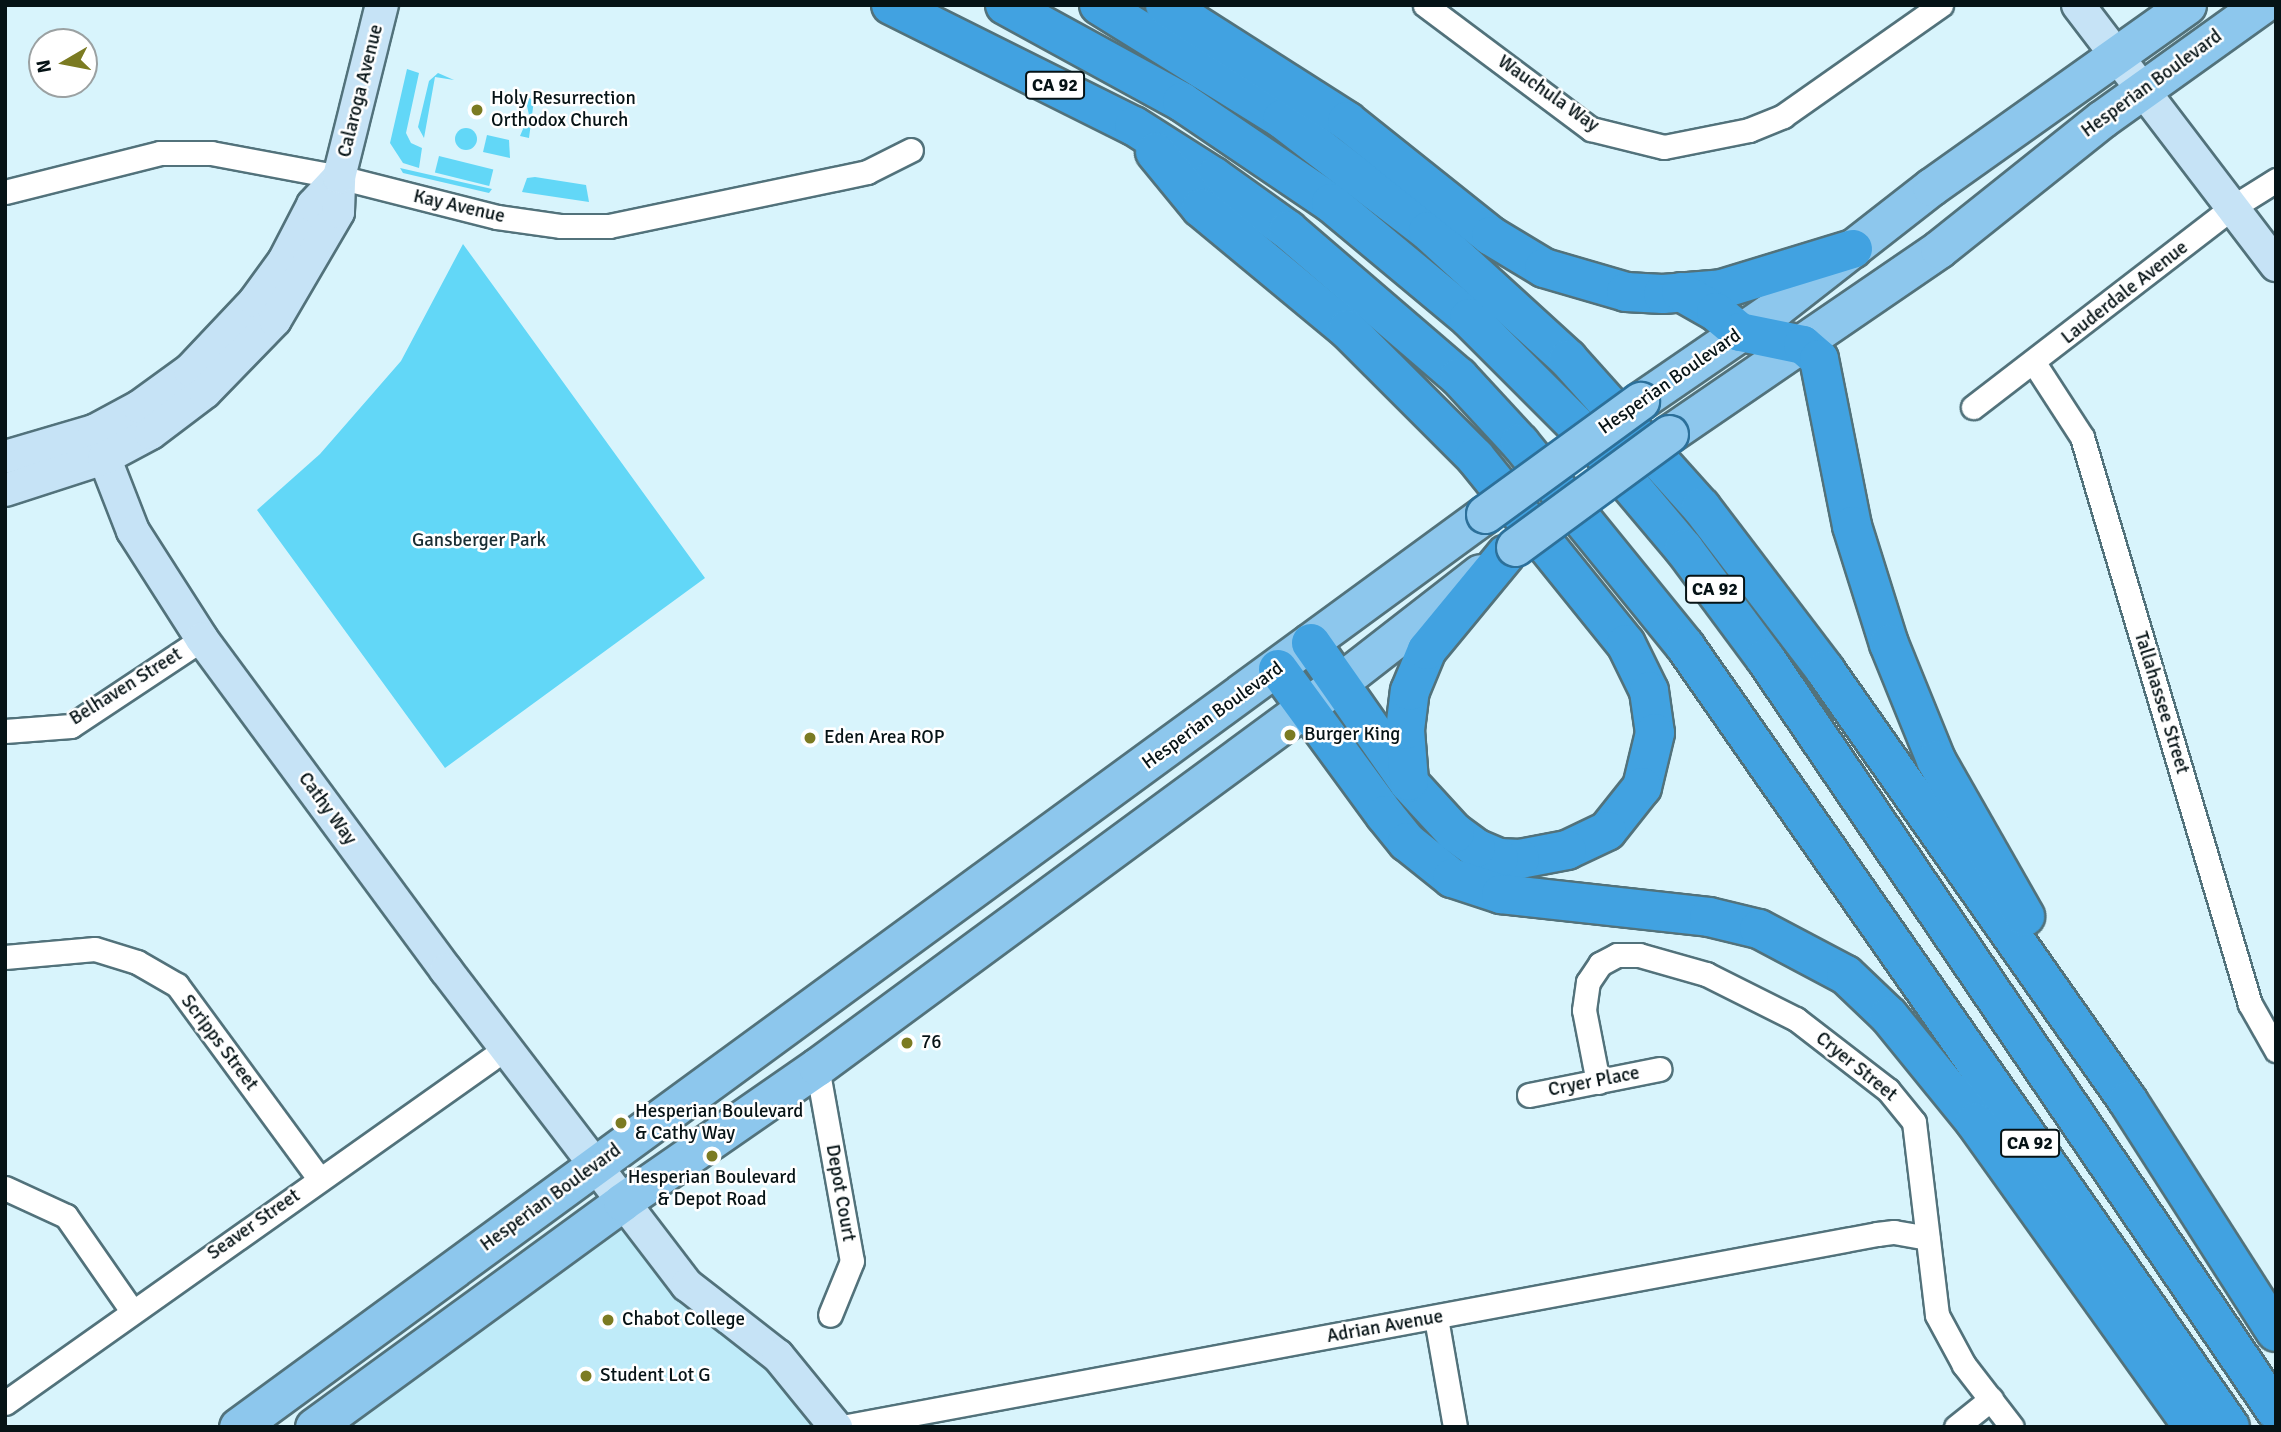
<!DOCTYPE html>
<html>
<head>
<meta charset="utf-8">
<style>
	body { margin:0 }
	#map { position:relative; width:2281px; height:1432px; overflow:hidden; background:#d8f4fc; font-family:Signika,sans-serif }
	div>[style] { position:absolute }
	.built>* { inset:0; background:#bfebf9 }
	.green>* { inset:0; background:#62d7f7; transform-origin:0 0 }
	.round { border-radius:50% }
	.roads { filter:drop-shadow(2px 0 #52727b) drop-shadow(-2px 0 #52727b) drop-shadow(0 2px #52727b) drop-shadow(0 -2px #52727b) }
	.street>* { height:23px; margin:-11.5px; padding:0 11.5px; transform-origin:11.5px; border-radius:11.5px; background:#fff }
	.secondary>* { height:32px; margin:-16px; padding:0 16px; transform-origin:16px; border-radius:16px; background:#c6e3f6 }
	.primary>* { height:37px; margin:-18.5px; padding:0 18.5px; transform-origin:18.5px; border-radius:18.5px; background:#8dc7ed }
	.highway>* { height:38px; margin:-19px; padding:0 19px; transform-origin:19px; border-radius:19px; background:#41a2e1 }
	.bridges { filter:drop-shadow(2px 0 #2c709a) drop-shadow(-2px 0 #2c709a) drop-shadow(0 2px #2c709a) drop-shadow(0 -2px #2c709a) }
	.primary-bridge>* { height:37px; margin:-18.5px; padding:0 18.5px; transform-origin:18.5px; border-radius:18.5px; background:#8dc7ed }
	.dots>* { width:19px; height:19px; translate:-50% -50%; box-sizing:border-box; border:4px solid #fff; border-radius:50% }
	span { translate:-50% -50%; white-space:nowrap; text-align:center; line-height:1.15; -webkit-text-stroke:5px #fff; paint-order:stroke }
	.shield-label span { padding:2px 5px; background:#fff; border:2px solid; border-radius:5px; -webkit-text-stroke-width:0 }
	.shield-label { font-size:18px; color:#061316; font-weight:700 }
	.street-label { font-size:19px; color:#061316 }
	.poi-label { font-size:19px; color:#061316 }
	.left { translate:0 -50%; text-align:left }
	.park-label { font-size:19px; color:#192e34 }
	.frame { position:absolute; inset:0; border:7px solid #061316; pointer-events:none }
	.north { position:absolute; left:28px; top:28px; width:70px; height:70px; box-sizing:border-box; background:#fff; border:2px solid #9ba1a2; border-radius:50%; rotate:260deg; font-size:19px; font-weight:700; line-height:28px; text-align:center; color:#061316 }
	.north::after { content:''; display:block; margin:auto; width:24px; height:32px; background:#7b7b22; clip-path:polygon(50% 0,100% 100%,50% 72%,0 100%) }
</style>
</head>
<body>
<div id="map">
	<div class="built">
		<div style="clip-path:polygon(622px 1202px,836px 1427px,342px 1427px)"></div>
	</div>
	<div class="green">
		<div style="clip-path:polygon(407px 69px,419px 73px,406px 133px,411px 143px,422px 148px,419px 168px,403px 163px,390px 143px)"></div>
		<div style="clip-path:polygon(438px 73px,454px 80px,435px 77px,424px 138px,418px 127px,429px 81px)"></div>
		<div style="clip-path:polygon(516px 93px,534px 100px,529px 138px,520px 136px,529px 115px,527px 106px,519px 104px)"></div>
		<div class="round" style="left:455px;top:128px;width:22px;height:22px"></div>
		<div style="clip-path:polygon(487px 135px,509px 140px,510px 158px,483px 152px)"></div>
		<div style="left:439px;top:156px;width:56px;height:17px;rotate:14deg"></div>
		<div style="clip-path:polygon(400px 168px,492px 189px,489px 193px,403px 173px)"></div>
		<div style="clip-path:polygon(535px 177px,586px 185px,589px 202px,522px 192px,527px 178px)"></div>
		<div style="clip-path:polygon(463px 244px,705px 578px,445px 768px,257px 510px,320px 454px,401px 361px)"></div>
	</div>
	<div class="roads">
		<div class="street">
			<div style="left:1425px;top:5px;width:207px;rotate:36.8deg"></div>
			<div style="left:1591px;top:129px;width:75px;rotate:13.9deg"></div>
			<div style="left:1664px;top:147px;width:87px;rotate:-11.3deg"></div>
			<div style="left:1749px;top:130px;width:37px;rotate:-22deg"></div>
			<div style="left:1783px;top:116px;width:193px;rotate:-35.1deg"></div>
			<div style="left:5px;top:192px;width:160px;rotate:-14.1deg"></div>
			<div style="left:160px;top:153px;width:51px"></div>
			<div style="left:211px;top:153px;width:130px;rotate:10.6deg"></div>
			<div style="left:339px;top:177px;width:163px;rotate:14.2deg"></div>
			<div style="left:497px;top:217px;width:65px;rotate:8deg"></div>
			<div style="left:561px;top:226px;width:48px"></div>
			<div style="left:609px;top:226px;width:264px;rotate:-11.8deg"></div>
			<div style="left:867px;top:172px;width:49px;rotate:-26.6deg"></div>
			<div style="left:2034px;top:363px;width:88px;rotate:57deg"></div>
			<div style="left:2082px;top:437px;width:591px;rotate:73.5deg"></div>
			<div style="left:2250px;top:1004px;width:53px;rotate:60.5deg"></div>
			<div style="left:1973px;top:407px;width:328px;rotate:-37.6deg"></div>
			<div style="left:2233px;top:207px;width:51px;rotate:-32.1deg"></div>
			<div style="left:5px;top:731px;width:66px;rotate:-4.3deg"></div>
			<div style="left:71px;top:726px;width:157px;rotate:-33.6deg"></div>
			<div style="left:5px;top:957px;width:90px;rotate:-5.1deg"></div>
			<div style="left:95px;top:949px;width:44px;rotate:17.2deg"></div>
			<div style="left:137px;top:962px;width:46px;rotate:29.9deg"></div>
			<div style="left:177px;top:985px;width:240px;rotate:53.7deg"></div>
			<div style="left:817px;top:1067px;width:197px;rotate:79.8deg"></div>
			<div style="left:852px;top:1261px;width:58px;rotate:112.2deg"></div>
			<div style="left:1598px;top:1082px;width:73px;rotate:-101deg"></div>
			<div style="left:1584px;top:1010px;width:28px;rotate:-82deg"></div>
			<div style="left:1588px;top:982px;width:22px;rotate:-56deg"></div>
			<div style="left:1600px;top:964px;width:19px;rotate:-28deg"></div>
			<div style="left:1617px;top:955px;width:22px"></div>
			<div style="left:1639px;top:955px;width:70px;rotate:15.8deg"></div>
			<div style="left:1706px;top:974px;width:101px;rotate:26.6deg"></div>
			<div style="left:1796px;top:1019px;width:116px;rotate:37.7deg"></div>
			<div style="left:1888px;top:1090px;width:41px;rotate:50.9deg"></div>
			<div style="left:1914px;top:1122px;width:194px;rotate:83.2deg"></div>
			<div style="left:1937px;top:1315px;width:57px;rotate:61.6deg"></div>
			<div style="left:1964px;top:1365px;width:78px;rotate:52.3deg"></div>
			<div style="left:1529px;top:1095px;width:133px;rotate:-11.3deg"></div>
			<div style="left:5px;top:1188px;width:67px;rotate:24.7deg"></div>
			<div style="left:66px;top:1216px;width:116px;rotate:55.2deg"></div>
			<div style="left:1436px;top:1318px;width:111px;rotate:80.1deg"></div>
			<div style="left:5px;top:1403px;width:613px;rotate:-35.3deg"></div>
			<div style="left:842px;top:1427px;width:1053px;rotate:-10.56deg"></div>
			<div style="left:1877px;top:1234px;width:17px;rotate:-7deg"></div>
			<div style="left:1894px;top:1232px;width:34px;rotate:10deg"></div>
			<div style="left:1956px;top:1427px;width:45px;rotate:-38.7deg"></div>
		</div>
		<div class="secondary">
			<div style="left:2078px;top:5px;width:327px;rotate:52.7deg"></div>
			<div style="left:94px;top:431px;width:107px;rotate:68.7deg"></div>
			<div style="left:133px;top:531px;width:128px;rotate:57.4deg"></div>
			<div style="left:202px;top:639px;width:411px;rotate:53.6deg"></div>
			<div style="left:446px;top:970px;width:397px;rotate:52.6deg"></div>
			<div style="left:687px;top:1285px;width:115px;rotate:38deg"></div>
			<div style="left:778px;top:1356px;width:92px;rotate:50.8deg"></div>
			<div style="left:5px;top:457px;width:93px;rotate:-16.3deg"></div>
			<div style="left:94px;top:431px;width:51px;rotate:-28.1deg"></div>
			<div style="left:139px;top:407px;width:63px;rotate:-36deg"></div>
			<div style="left:190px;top:370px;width:95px;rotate:-46.7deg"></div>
			<div style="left:255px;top:301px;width:49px;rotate:-54.1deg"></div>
			<div style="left:284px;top:261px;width:63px;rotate:-62.6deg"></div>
			<div style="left:313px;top:205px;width:38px;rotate:-47deg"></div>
			<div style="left:5px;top:490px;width:104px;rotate:-17.9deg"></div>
			<div style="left:104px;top:458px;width:53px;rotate:-28deg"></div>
			<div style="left:151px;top:433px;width:68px;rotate:-37.2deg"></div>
			<div style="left:205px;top:392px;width:100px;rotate:-45.8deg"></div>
			<div style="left:275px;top:320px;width:125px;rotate:-59.7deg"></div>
			<div style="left:338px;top:212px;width:35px;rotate:-88deg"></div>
			<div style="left:339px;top:177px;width:177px;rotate:-76deg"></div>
		</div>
		<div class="primary">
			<div style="left:1640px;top:401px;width:165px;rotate:-34.4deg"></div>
			<div style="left:1776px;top:308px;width:197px;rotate:-38deg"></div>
			<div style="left:1931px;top:187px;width:314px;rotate:-35.4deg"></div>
			<div style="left:1669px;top:434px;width:327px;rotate:-34.4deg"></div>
			<div style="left:1939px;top:249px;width:208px;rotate:-38.6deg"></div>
			<div style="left:2102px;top:119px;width:196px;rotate:-35.6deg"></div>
			<div style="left:238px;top:1427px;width:1546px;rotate:-36.21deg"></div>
			<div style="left:314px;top:1427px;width:381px;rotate:-36.1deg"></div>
			<div style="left:622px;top:1202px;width:237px;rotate:-34.7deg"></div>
			<div style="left:817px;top:1067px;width:649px;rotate:-36.36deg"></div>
			<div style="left:1340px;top:682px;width:177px;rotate:-37.9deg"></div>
		</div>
		<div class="highway">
			<div style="left:891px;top:5px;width:271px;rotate:26.5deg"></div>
			<div style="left:1134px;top:126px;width:95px;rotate:32.5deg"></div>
			<div style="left:1214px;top:177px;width:91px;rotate:35.6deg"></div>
			<div style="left:1288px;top:230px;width:225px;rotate:40.7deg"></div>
			<div style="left:1459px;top:377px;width:90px;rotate:47.3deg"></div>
			<div style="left:1520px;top:443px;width:262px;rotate:50.9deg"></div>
			<div style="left:1685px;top:646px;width:952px;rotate:55.09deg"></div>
			<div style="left:1005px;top:5px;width:202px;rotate:28.7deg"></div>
			<div style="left:1182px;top:102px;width:180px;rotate:34.1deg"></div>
			<div style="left:1331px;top:203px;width:180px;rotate:39.8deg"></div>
			<div style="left:1469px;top:318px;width:182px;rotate:45deg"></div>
			<div style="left:1598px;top:447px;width:133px;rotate:49.9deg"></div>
			<div style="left:1684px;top:549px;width:136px;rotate:53.4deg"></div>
			<div style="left:1765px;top:658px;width:910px;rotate:55.84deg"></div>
			<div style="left:1099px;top:5px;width:216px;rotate:31.9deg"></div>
			<div style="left:1282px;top:119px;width:184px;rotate:37.5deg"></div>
			<div style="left:1428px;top:231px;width:190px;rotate:42.4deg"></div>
			<div style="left:1568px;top:359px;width:199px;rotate:48.1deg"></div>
			<div style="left:1701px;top:507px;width:205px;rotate:52.7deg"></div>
			<div style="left:1825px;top:670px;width:527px;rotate:54.89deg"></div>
			<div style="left:2128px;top:1101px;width:274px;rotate:57.4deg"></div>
			<div style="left:1165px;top:5px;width:216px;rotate:32.5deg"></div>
			<div style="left:1347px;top:121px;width:184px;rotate:38.6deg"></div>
			<div style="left:1491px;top:236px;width:62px;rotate:31.1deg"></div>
			<div style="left:1544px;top:268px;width:85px;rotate:16.3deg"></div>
			<div style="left:1626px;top:292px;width:37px;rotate:3deg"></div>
			<div style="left:1663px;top:294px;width:59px;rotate:-4.8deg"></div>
			<div style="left:1722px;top:289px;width:137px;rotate:-17deg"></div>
			<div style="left:1155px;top:152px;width:72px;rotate:50.6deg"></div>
			<div style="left:1201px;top:208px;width:190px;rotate:39.7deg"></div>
			<div style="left:1347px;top:329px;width:181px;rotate:45deg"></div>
			<div style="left:1475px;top:457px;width:240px;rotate:51.1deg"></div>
			<div style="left:1626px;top:644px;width:52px;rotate:63.9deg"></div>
			<div style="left:1649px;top:691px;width:42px;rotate:81.9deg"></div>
			<div style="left:1655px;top:733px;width:56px;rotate:103.5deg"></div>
			<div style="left:1642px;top:787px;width:56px;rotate:128.5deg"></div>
			<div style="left:1607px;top:831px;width:44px;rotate:154.6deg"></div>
			<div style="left:1567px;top:850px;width:48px;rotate:169.2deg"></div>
			<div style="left:1520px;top:859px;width:21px;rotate:-177deg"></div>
			<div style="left:1499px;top:858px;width:25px;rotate:-157deg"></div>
			<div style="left:1476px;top:848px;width:26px;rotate:-144deg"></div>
			<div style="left:1455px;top:833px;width:68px;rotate:-132.6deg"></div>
			<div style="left:1409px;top:783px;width:171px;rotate:-125deg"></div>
			<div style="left:1681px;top:292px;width:40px;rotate:29.7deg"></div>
			<div style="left:1716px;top:312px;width:31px;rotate:40deg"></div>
			<div style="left:1740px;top:332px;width:64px;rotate:11.7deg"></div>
			<div style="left:1803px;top:345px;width:21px;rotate:41deg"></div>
			<div style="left:1819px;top:359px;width:170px;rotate:78.8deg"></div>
			<div style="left:1852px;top:526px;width:124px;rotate:72.6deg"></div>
			<div style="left:1889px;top:644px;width:125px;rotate:67.9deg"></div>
			<div style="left:1936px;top:760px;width:180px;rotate:60.3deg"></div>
			<div style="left:1278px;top:669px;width:181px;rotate:53.8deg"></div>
			<div style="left:1385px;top:815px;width:35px;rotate:51deg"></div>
			<div style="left:1407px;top:842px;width:58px;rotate:38.7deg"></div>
			<div style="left:1452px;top:878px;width:52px;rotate:18.1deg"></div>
			<div style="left:1501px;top:894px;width:209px;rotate:6.3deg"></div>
			<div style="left:1709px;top:917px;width:51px;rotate:13.5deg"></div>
			<div style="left:1759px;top:929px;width:98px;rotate:27.9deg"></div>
			<div style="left:1846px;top:975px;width:59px;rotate:43.6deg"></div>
			<div style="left:1889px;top:1016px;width:136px;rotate:50.9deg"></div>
			<div style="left:1975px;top:1122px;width:375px;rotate:54.4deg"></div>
			<div style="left:1409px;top:781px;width:51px;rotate:-94.5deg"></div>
			<div style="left:1405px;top:730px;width:39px;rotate:-83deg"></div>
			<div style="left:1410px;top:691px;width:44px;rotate:-67.5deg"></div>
			<div style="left:1427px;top:650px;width:124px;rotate:-50.5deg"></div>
		</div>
	</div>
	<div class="bridges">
		<div class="primary-bridge">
			<div style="left:1485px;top:514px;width:192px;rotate:-36.1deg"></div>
			<div style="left:1515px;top:547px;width:191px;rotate:-36.3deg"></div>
		</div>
	</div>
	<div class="dots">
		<div style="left:477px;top:110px;background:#7b7b22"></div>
		<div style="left:1290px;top:735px;background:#7b7b22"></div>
		<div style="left:810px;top:738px;background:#7b7b22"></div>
		<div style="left:907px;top:1043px;background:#7b7b22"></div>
		<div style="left:621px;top:1123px;background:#7b7b22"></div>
		<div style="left:712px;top:1156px;background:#7b7b22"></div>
		<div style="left:608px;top:1320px;background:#7b7b22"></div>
		<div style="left:586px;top:1376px;background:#7b7b22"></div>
	</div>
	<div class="shield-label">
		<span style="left:1055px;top:85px">CA 92</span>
		<span style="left:1715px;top:589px">CA 92</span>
		<span style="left:2030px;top:1143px">CA 92</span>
	</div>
	<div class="street-label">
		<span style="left:2152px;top:84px;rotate:-36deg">Hesperian Boulevard</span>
		<span style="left:361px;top:91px;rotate:-76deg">Calaroga Avenue</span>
		<span style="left:1548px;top:94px;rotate:35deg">Wauchula Way</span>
		<span style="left:459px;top:207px;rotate:13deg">Kay Avenue</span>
		<span style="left:2125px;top:293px;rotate:-38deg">Lauderdale Avenue</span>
		<span style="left:1670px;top:382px;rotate:-35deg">Hesperian Boulevard</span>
		<span style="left:126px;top:687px;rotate:-32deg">Belhaven Street</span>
		<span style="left:2161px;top:703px;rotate:73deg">Tallahassee Street</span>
		<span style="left:1213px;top:716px;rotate:-36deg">Hesperian Boulevard</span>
		<span style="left:327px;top:809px;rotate:54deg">Cathy Way</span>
		<span style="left:219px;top:1043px;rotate:53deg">Scripps Street</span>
		<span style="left:1856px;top:1067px;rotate:39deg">Cryer Street</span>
		<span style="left:1594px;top:1082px;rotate:-11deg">Cryer Place</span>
		<span style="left:840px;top:1193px;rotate:80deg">Depot Court</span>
		<span style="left:551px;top:1198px;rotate:-36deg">Hesperian Boulevard</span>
		<span style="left:254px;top:1225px;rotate:-35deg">Seaver Street</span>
		<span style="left:1385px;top:1327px;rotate:-10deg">Adrian Avenue</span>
	</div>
	<div class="poi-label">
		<span class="left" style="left:491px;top:110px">Holy Resurrection<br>Orthodox Church</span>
		<span class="left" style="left:1304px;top:735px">Burger King</span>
		<span class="left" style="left:824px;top:738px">Eden Area ROP</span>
		<span class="left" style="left:921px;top:1043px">76</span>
		<span class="left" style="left:635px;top:1123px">Hesperian Boulevard<br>&amp; Cathy Way</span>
		<span style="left:712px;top:1189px">Hesperian Boulevard<br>&amp; Depot Road</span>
		<span class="left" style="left:622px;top:1320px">Chabot College</span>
		<span class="left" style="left:600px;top:1376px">Student Lot G</span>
	</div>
	<div class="park-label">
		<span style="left:479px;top:541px">Gansberger Park</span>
	</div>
	<div class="frame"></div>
	<div class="north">N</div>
</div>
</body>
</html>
